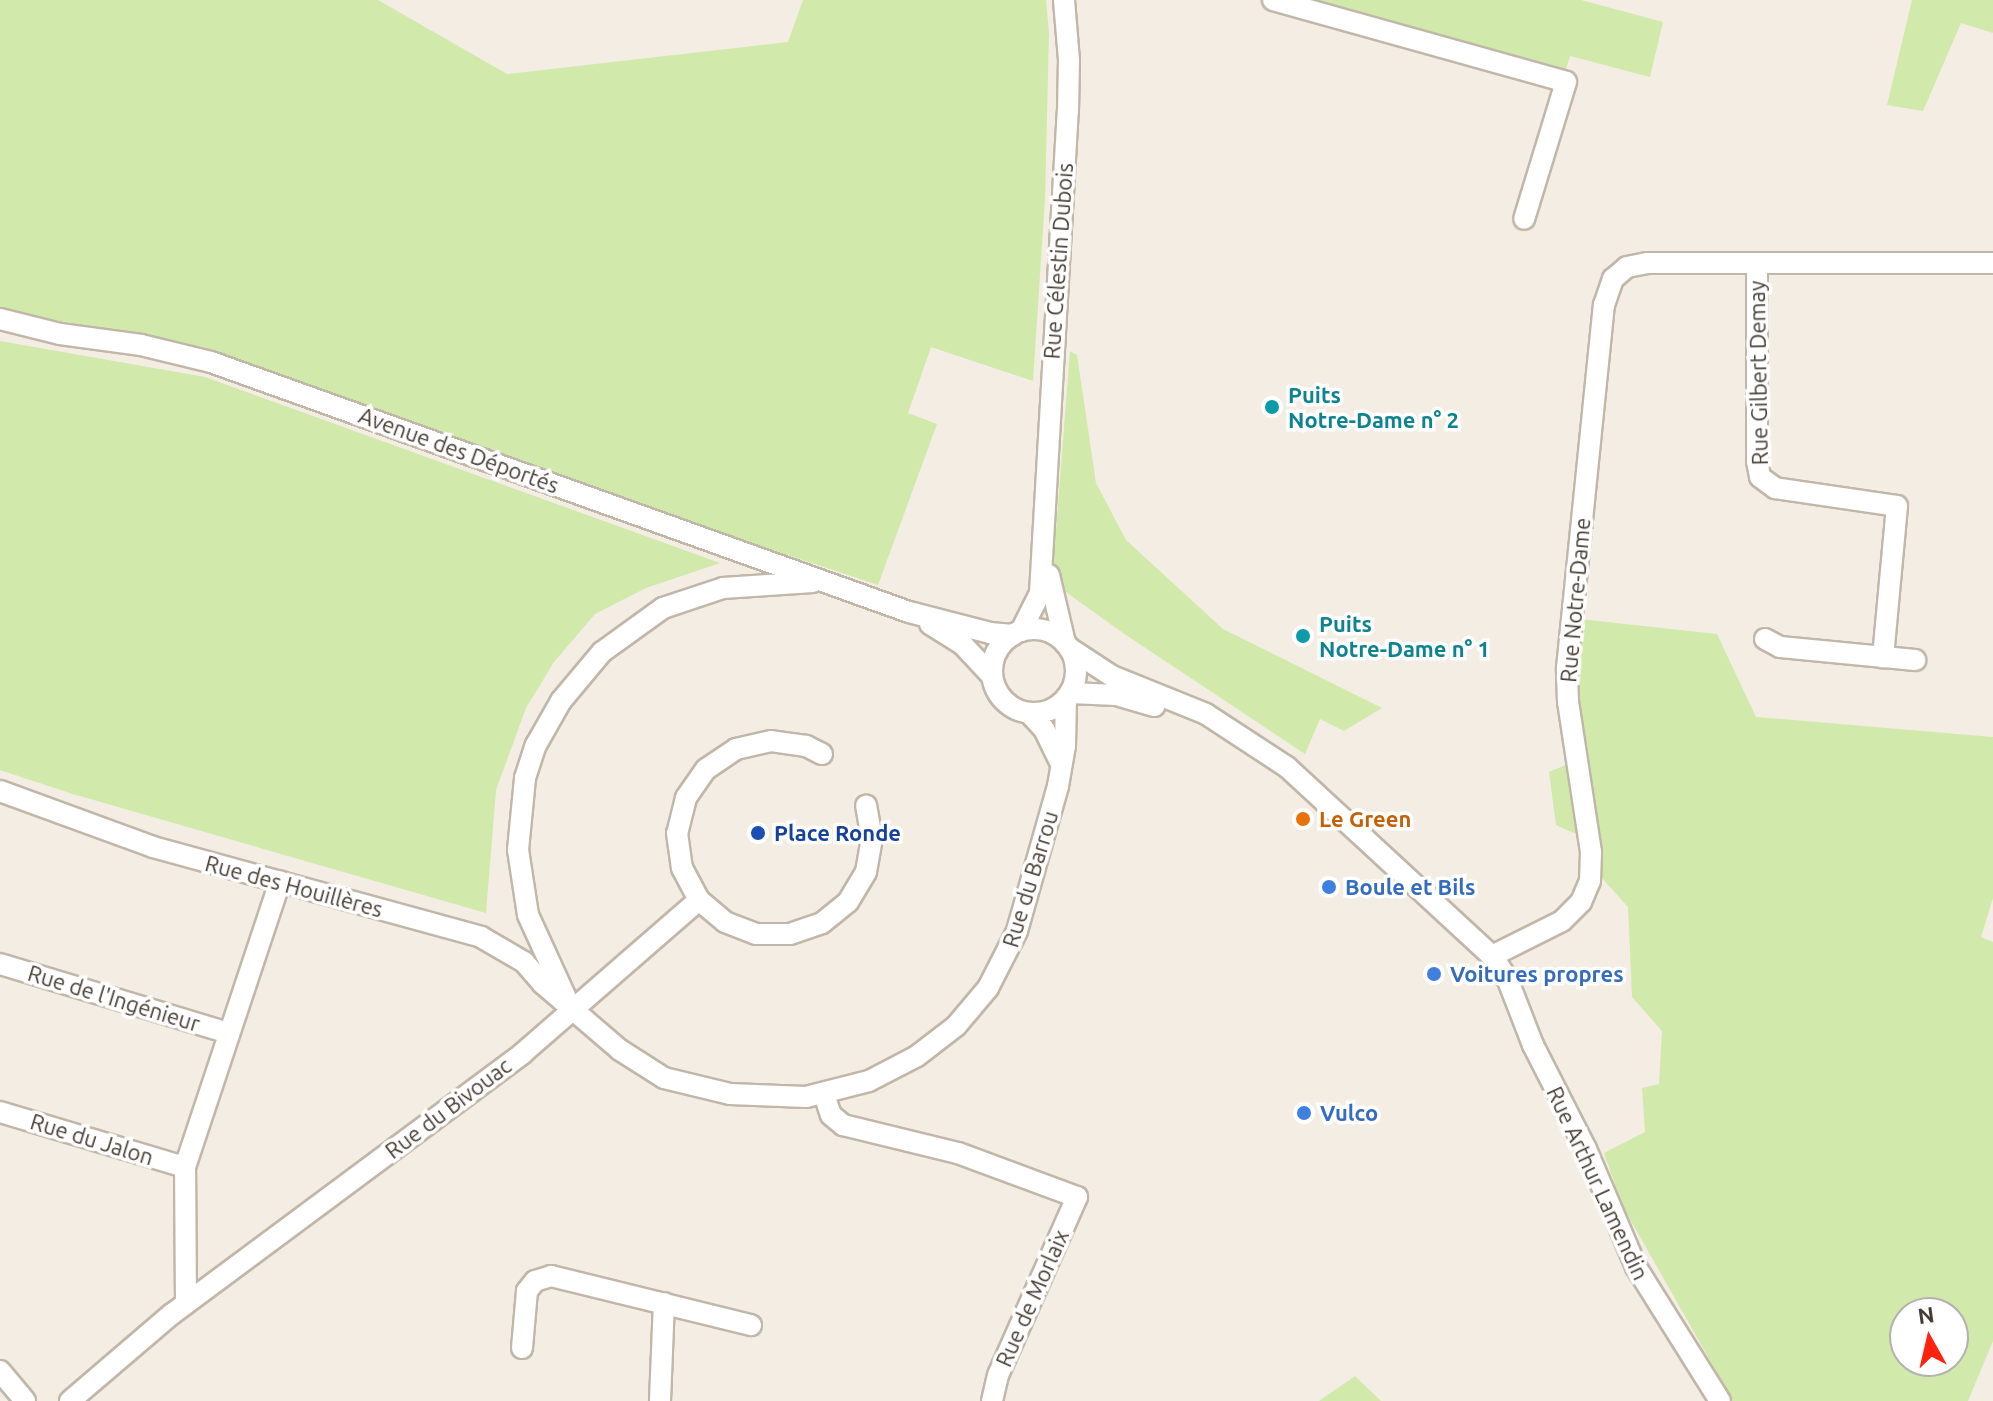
<!DOCTYPE html>
<html>
<head>
<meta charset="utf-8">
<style>
	body { margin:0 }
	#map { position:relative; width:1993px; height:1401px; overflow:hidden; background:#f3ede4; font-family:Ubuntu,sans-serif }
	div>[style] { position:absolute }
	.green>* { inset:0; background:#d1e9aa }
	.roads { filter:drop-shadow(2px 0 #c1b7a9) drop-shadow(-2px 0 #c1b7a9) drop-shadow(0 2px #c1b7a9) drop-shadow(0 -2px #c1b7a9) }
	.minor>* { height:20px; margin:-10px; padding:0 10px; transform-origin:10px; border-radius:10px; background:#fff }
	.minor>.ring { margin:-10px; padding:0; box-sizing:content-box; background:none; border:20px solid #fff; border-radius:50% }
	.dots>* { width:22px; height:22px; translate:-50% -50%; box-sizing:border-box; border:4px solid #fff; border-radius:50% }
	span { translate:-50% -50%; white-space:nowrap; text-align:center; line-height:1.15; -webkit-text-stroke:7px #fff; paint-order:stroke }
	.street-label { font-size:22px; color:#453d34 }
	.culture-label { font-size:22px; color:#0d838f; font-weight:700 }
	.left { translate:0 -50%; text-align:left }
	.food-label { font-size:22px; color:#c56008; font-weight:700 }
	.transit-label { font-size:22px; color:#164399; font-weight:700 }
	.shop-label { font-size:22px; color:#366cbe; font-weight:700 }
	.north { position:absolute; left:1889px; top:1297px; width:80px; height:80px; box-sizing:border-box; background:#fff; border:2px solid #b5b1ae; border-radius:50%; rotate:352deg; font-size:22px; font-weight:700; line-height:32px; text-align:center; color:#453d34 }
	.north::after { content:''; display:block; margin:auto; width:28px; height:36px; background:#ff220e; clip-path:polygon(50% 0,100% 100%,50% 72%,0 100%) }
</style>
</head>
<body>
<div id="map">
	<div class="green">
		<div style="clip-path:polygon(0 0,378px 0,507px 74px,788px 42px,803px 0,1046px 0,1049px 33px,1045px 199px,1033px 381px,931px 347px,908px 413px,937px 424px,878px 585px,742px 540px,217px 352px,0 309px)"></div>
		<div style="clip-path:polygon(1317px 0,1581px 0,1663px 22px,1650px 77px,1570px 56px,1566px 69px)"></div>
		<div style="clip-path:polygon(1912px 0,1993px 0,1993px 33px,1961px 23px,1923px 111px,1887px 105px)"></div>
		<div style="clip-path:polygon(0 341px,205px 377px,720px 563px,646px 588px,595px 614px,554px 662px,526px 708px,496px 790px,486px 913px,73px 794px,0 770px)"></div>
		<div style="clip-path:polygon(1070px 351px,1077px 355px,1096px 483px,1126px 540px,1223px 629px,1382px 708px,1344px 731px,1320px 719px,1305px 754px,1123px 633px,1052px 582px)"></div>
		<div style="clip-path:polygon(evenodd,1561px 617px,1717px 634px,1756px 717px,1993px 737px,1993px 898px,1981px 937px,1993px 942px,1993px 1341px,1968px 1401px,1733px 1401px,1622px 1205px,1604px 1153px,1645px 1132px,1642px 1088px,1659px 1084px,1662px 1031px,1632px 997px,1628px 907px,1602px 878px,1596px 843px,1556px 825px,1549px 772px,1568px 764px,1556px 697px,1561px 617px,1905px 1313px,1953px 1313px,1953px 1361px,1905px 1361px,1905px 1313px)"></div>
		<div style="clip-path:polygon(1355px 1376px,1381px 1401px,1319px 1401px)"></div>
	</div>
	<div class="roads">
		<div class="minor">
			<div style="left:1273px;top:0;width:304px;rotate:15.6deg"></div>
			<div style="left:1566px;top:82px;width:143px;rotate:107deg"></div>
			<div style="left:1757px;top:263px;width:198px;rotate:90deg"></div>
			<div style="left:1757px;top:461px;width:16px;rotate:79deg"></div>
			<div style="left:1760px;top:477px;width:19px;rotate:36deg"></div>
			<div style="left:1775px;top:488px;width:123px;rotate:8.4deg"></div>
			<div style="left:1897px;top:506px;width:152px;rotate:95.3deg"></div>
			<div style="left:0;top:319px;width:62px;rotate:14deg"></div>
			<div style="left:60px;top:334px;width:82px;rotate:7.7deg"></div>
			<div style="left:141px;top:345px;width:72px;rotate:13.7deg"></div>
			<div style="left:211px;top:362px;width:741px;rotate:19.71deg"></div>
			<div style="left:909px;top:612px;width:84px;rotate:14.5deg"></div>
			<div style="left:990px;top:633px;width:23px;rotate:5deg"></div>
			<div style="left:1049px;top:575px;width:70px;rotate:76.8deg"></div>
			<div style="left:930px;top:624px;width:39px;rotate:32deg"></div>
			<div style="left:963px;top:645px;width:42px;rotate:46.9deg"></div>
			<div class="ring" style="left:992px;top:629px;width:64px;height:64px"></div>
			<div style="left:1021px;top:631px;width:42px;rotate:-63.4deg"></div>
			<div style="left:1040px;top:593px;width:483px;rotate:-86.7deg"></div>
			<div style="left:1068px;top:111px;width:51px;rotate:-88.9deg"></div>
			<div style="left:1069px;top:60px;width:60px;rotate:-94.8deg"></div>
			<div style="left:1765px;top:639px;width:17px;rotate:28deg"></div>
			<div style="left:1780px;top:647px;width:136px;rotate:5.5deg"></div>
			<div style="left:1069px;top:648px;width:51px;rotate:33.1deg"></div>
			<div style="left:1112px;top:676px;width:101px;rotate:22deg"></div>
			<div style="left:1206px;top:714px;width:97px;rotate:33.2deg"></div>
			<div style="left:1287px;top:767px;width:279px;rotate:42.7deg"></div>
			<div style="left:1492px;top:956px;width:27px;rotate:56deg"></div>
			<div style="left:1507px;top:978px;width:72px;rotate:68.8deg"></div>
			<div style="left:1533px;top:1045px;width:117px;rotate:63deg"></div>
			<div style="left:1586px;top:1149px;width:128px;rotate:67deg"></div>
			<div style="left:1636px;top:1267px;width:158px;rotate:57.9deg"></div>
			<div style="left:1070px;top:693px;width:46px;rotate:2.5deg"></div>
			<div style="left:1116px;top:695px;width:40px;rotate:16deg"></div>
			<div style="left:1029px;top:713px;width:22px;rotate:47deg"></div>
			<div style="left:1044px;top:729px;width:37px;rotate:64deg"></div>
			<div style="left:822px;top:754px;width:18px;rotate:-153deg"></div>
			<div style="left:806px;top:746px;width:35px;rotate:-172deg"></div>
			<div style="left:771px;top:741px;width:36px;rotate:167deg"></div>
			<div style="left:736px;top:749px;width:36px;rotate:146deg"></div>
			<div style="left:706px;top:769px;width:35px;rotate:125deg"></div>
			<div style="left:686px;top:798px;width:36px;rotate:104deg"></div>
			<div style="left:677px;top:833px;width:35px;rotate:82deg"></div>
			<div style="left:682px;top:868px;width:36px;rotate:62deg"></div>
			<div style="left:699px;top:900px;width:34px;rotate:40deg"></div>
			<div style="left:725px;top:922px;width:33px;rotate:21deg"></div>
			<div style="left:756px;top:934px;width:34px"></div>
			<div style="left:790px;top:934px;width:34px;rotate:-19deg"></div>
			<div style="left:822px;top:923px;width:33px;rotate:-39deg"></div>
			<div style="left:848px;top:902px;width:35px;rotate:-59deg"></div>
			<div style="left:866px;top:872px;width:34px;rotate:-80deg"></div>
			<div style="left:872px;top:839px;width:34px;rotate:-100deg"></div>
			<div style="left:0;top:791px;width:163px;rotate:20.1deg"></div>
			<div style="left:153px;top:847px;width:340px;rotate:15.3deg"></div>
			<div style="left:481px;top:937px;width:50px;rotate:30.2deg"></div>
			<div style="left:524px;top:962px;width:29px;rotate:49deg"></div>
			<div style="left:543px;top:984px;width:101px;rotate:40.6deg"></div>
			<div style="left:620px;top:1050px;width:52px;rotate:32.5deg"></div>
			<div style="left:664px;top:1078px;width:68px;rotate:13.6deg"></div>
			<div style="left:730px;top:1094px;width:76px;rotate:2.3deg"></div>
			<div style="left:806px;top:1097px;width:65px;rotate:-14.3deg"></div>
			<div style="left:869px;top:1081px;width:54px;rotate:-27.5deg"></div>
			<div style="left:917px;top:1056px;width:49px;rotate:-37.6deg"></div>
			<div style="left:956px;top:1026px;width:50px;rotate:-49.9deg"></div>
			<div style="left:988px;top:988px;width:64px;rotate:-63deg"></div>
			<div style="left:1017px;top:931px;width:151px;rotate:-74.2deg"></div>
			<div style="left:1058px;top:786px;width:41px;rotate:-80.1deg"></div>
			<div style="left:1065px;top:746px;width:48px;rotate:-88.8deg"></div>
			<div style="left:1492px;top:956px;width:78px;rotate:-26.6deg"></div>
			<div style="left:1562px;top:921px;width:27px;rotate:-45deg"></div>
			<div style="left:1581px;top:902px;width:23px;rotate:-67deg"></div>
			<div style="left:1590px;top:881px;width:29px;rotate:-88deg"></div>
			<div style="left:1591px;top:852px;width:152px;rotate:-98.7deg"></div>
			<div style="left:1568px;top:702px;width:34px;rotate:-92deg"></div>
			<div style="left:1567px;top:668px;width:365px;rotate:-84.2deg"></div>
			<div style="left:1604px;top:305px;width:28px;rotate:-71deg"></div>
			<div style="left:1613px;top:279px;width:18px;rotate:-41deg"></div>
			<div style="left:1627px;top:267px;width:20px;rotate:-11deg"></div>
			<div style="left:1647px;top:263px;width:346px"></div>
			<div style="left:0;top:964px;width:239px;rotate:16.8deg"></div>
			<div style="left:566px;top:998px;width:91px;rotate:-114.6deg"></div>
			<div style="left:528px;top:915px;width:66px;rotate:-98.7deg"></div>
			<div style="left:518px;top:850px;width:72px;rotate:-84.4deg"></div>
			<div style="left:525px;top:778px;width:35px;rotate:-72deg"></div>
			<div style="left:536px;top:745px;width:51px;rotate:-60.4deg"></div>
			<div style="left:561px;top:701px;width:64px;rotate:-50.1deg"></div>
			<div style="left:602px;top:652px;width:75px;rotate:-35.8deg"></div>
			<div style="left:663px;top:608px;width:63px;rotate:-18.4deg"></div>
			<div style="left:723px;top:588px;width:90px;rotate:-3.8deg"></div>
			<div style="left:824px;top:1094px;width:22px;rotate:72deg"></div>
			<div style="left:831px;top:1115px;width:16px;rotate:40deg"></div>
			<div style="left:843px;top:1125px;width:118px;rotate:13.7deg"></div>
			<div style="left:958px;top:1153px;width:127px;rotate:20.3deg"></div>
			<div style="left:1077px;top:1197px;width:195px;rotate:113.9deg"></div>
			<div style="left:998px;top:1375px;width:27px;rotate:103deg"></div>
			<div style="left:0;top:1112px;width:193px;rotate:16.6deg"></div>
			<div style="left:186px;top:1303px;width:136px;rotate:-90.4deg"></div>
			<div style="left:185px;top:1167px;width:301px;rotate:-71.6deg"></div>
			<div style="left:522px;top:1348px;width:57px;rotate:-85deg"></div>
			<div style="left:527px;top:1291px;width:13px;rotate:-51deg"></div>
			<div style="left:535px;top:1281px;width:17px;rotate:-17deg"></div>
			<div style="left:551px;top:1276px;width:206px;rotate:13.8deg"></div>
			<div style="left:0;top:1371px;width:39px;rotate:50deg"></div>
			<div style="left:70px;top:1401px;width:134px;rotate:-40.5deg"></div>
			<div style="left:172px;top:1314px;width:437px;rotate:-36.6deg"></div>
			<div style="left:523px;top:1053px;width:233px;rotate:-41deg"></div>
			<div style="left:660px;top:1401px;width:98px;rotate:-87.7deg"></div>
		</div>
	</div>
	<div class="dots">
		<div style="left:1272px;top:407px;background:#0f9aa8"></div>
		<div style="left:1303px;top:636px;background:#0f9aa8"></div>
		<div style="left:1303px;top:819px;background:#e8710a"></div>
		<div style="left:758px;top:833px;background:#1a4fb4"></div>
		<div style="left:1329px;top:887px;background:#3f7fe0"></div>
		<div style="left:1434px;top:974px;background:#3f7fe0"></div>
		<div style="left:1304px;top:1113px;background:#3f7fe0"></div>
	</div>
	<div class="street-label">
		<span style="left:1058px;top:261px;rotate:-86deg">Rue Célestin Dubois</span>
		<span style="left:1758px;top:373px;rotate:-91deg">Rue Gilbert Demay</span>
		<span style="left:459px;top:450px;rotate:20deg">Avenue des Déportés</span>
		<span style="left:1575px;top:600px;rotate:-85deg">Rue Notre-Dame</span>
		<span style="left:1030px;top:879px;rotate:-73deg">Rue du Barrou</span>
		<span style="left:294px;top:886px;rotate:15deg">Rue des Houillères</span>
		<span style="left:114px;top:998px;rotate:17deg">Rue de l'Ingénieur</span>
		<span style="left:448px;top:1108px;rotate:-37deg">Rue du Bivouac</span>
		<span style="left:92px;top:1139px;rotate:17deg">Rue du Jalon</span>
		<span style="left:1598px;top:1183px;rotate:65deg">Rue Arthur Lamendin</span>
		<span style="left:1032px;top:1298px;rotate:-66deg">Rue de Morlaix</span>
	</div>
	<div class="culture-label">
		<span class="left" style="left:1288px;top:407px">Puits<br>Notre-Dame n° 2</span>
		<span class="left" style="left:1319px;top:636px">Puits<br>Notre-Dame n° 1</span>
	</div>
	<div class="food-label">
		<span class="left" style="left:1319px;top:819px">Le Green</span>
	</div>
	<div class="transit-label">
		<span class="left" style="left:774px;top:833px">Place Ronde</span>
	</div>
	<div class="shop-label">
		<span class="left" style="left:1345px;top:887px">Boule et Bils</span>
		<span class="left" style="left:1450px;top:974px">Voitures propres</span>
		<span class="left" style="left:1320px;top:1113px">Vulco</span>
	</div>
	<div class="north">N</div>
</div>
</body>
</html>
